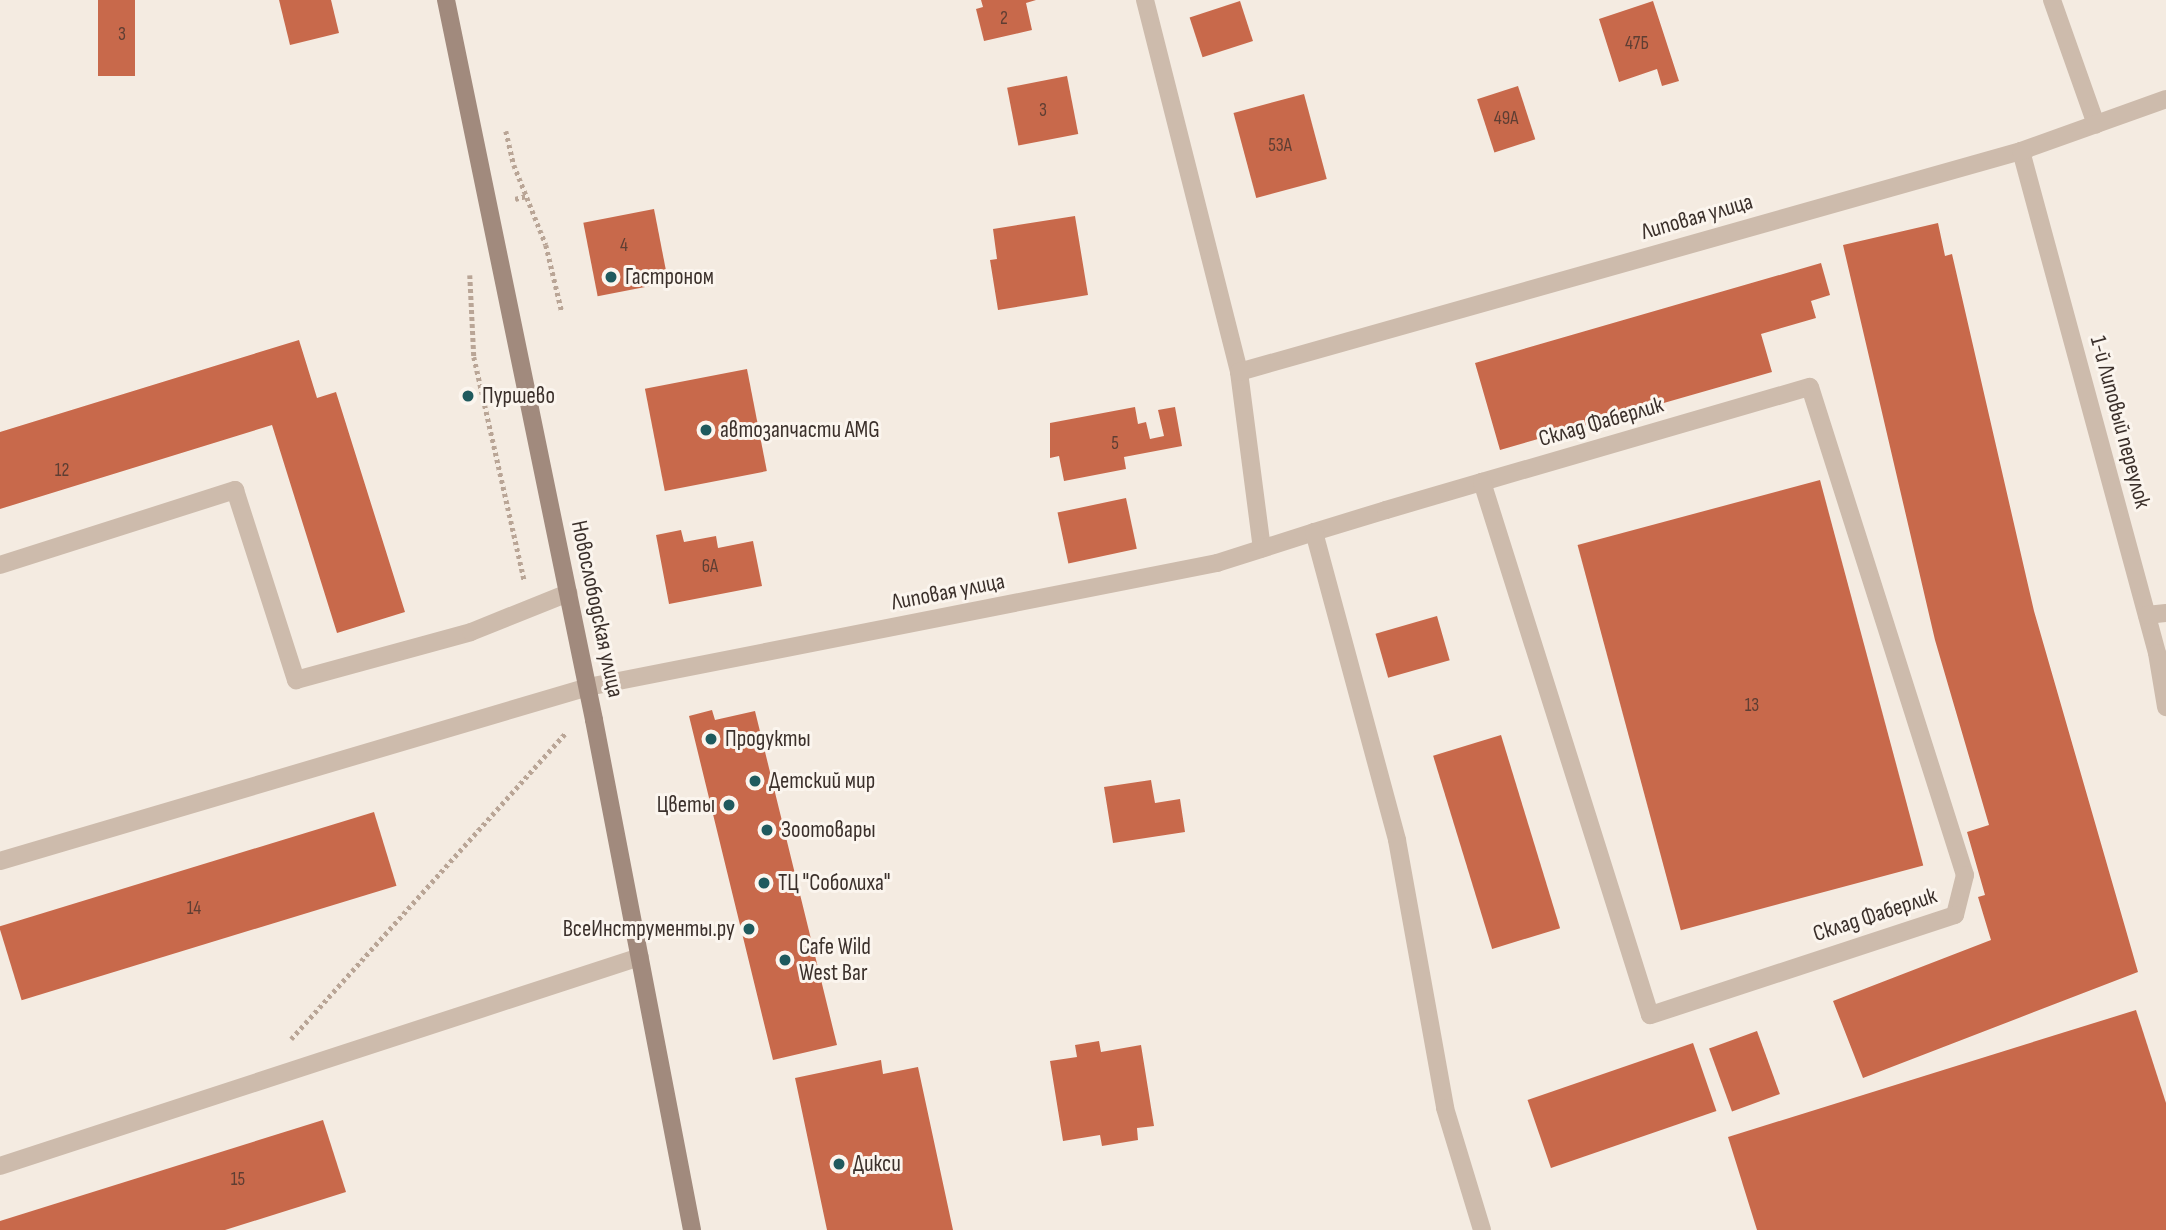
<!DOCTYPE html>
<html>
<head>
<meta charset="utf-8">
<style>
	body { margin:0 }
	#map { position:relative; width:2166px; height:1230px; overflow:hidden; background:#f4ebe1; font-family:"Sofia Sans Condensed",sans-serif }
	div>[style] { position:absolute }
	.building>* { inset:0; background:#c8694b; transform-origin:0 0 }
	.path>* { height:4.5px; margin-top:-2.25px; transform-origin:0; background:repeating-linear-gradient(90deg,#b9a596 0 3.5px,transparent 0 7px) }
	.lane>* { height:18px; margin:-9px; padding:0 9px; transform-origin:9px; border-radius:9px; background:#cdbbac }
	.street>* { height:18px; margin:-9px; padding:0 9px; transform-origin:9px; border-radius:9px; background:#cdbbac }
	.secondary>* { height:18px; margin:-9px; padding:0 9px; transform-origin:9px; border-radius:9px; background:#a18a7d }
	.dots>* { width:19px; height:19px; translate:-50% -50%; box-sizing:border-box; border:4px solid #fbf5ee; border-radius:50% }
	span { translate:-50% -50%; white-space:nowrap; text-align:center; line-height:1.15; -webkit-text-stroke:6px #fbf5ee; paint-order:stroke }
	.number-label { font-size:19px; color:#5e3e33 }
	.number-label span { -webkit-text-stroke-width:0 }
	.street-label { font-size:23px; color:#3b302b }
	.poi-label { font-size:23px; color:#3b302b }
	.left { translate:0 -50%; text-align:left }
	.right { translate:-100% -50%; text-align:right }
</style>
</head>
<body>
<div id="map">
	<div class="building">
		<div style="left:98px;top:0;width:37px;height:76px"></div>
		<div style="clip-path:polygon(279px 0,331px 0,339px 33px,290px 45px)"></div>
		<div style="clip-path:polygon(981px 0,1036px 0,1026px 3px,1032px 30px,984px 41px,976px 9px,983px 7px)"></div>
		<div style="left:1240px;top:1px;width:42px;height:53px;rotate:72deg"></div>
		<div style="clip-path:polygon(1653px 1px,1679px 81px,1662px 86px,1657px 69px,1619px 82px,1599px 19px)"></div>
		<div style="left:1067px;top:76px;width:59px;height:61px;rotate:79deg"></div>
		<div style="left:1518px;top:86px;width:56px;height:43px;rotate:72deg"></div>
		<div style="left:1304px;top:94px;width:88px;height:73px;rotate:75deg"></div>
		<div style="left:654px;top:209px;width:75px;height:72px;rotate:79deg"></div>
		<div style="clip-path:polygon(1075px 216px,1088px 295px,998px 310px,990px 260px,997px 259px,993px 229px)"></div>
		<div style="clip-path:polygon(1938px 223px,1945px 256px,1952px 254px,2034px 611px,2138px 972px,1863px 1078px,1833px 1001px,1991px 940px,1978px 897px,1985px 895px,1967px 832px,1989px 825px,1935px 640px,1843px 245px)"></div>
		<div style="clip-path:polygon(1821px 263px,1830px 295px,1811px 301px,1816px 318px,1761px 334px,1772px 372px,1500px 450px,1475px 363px)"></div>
		<div style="clip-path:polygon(299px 340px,317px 398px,336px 392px,405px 612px,337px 633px,272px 425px,0 509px,0 432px)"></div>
		<div style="left:747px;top:369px;width:104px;height:104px;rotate:79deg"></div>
		<div style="clip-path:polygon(1135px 407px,1138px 424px,1146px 422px,1150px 439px,1164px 436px,1158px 410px,1175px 407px,1182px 446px,1124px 457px,1126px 469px,1064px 481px,1059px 456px,1050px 458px,1050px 423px)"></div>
		<div style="left:1820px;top:480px;width:399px;height:251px;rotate:75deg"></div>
		<div style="left:1126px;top:498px;width:52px;height:70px;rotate:78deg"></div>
		<div style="clip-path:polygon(681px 530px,684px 542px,716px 536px,718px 548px,753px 541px,762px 586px,669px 604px,656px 535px)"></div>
		<div style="left:1437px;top:616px;width:46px;height:64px;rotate:74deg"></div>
		<div style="clip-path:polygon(712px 710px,715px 720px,755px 711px,837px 1045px,773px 1060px,689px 716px)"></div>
		<div style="left:1501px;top:735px;width:202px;height:71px;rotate:73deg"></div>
		<div style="clip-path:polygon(1151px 780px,1155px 803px,1180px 799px,1185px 832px,1113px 843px,1104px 787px)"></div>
		<div style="left:374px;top:812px;width:77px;height:392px;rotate:73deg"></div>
		<div style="clip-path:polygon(2136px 1010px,2166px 1103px,2166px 1230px,1757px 1230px,1728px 1137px)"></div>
		<div style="left:1757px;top:1031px;width:67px;height:51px;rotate:70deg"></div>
		<div style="clip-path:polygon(1099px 1041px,1101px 1052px,1141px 1045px,1154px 1126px,1137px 1128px,1138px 1140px,1102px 1146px,1100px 1135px,1063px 1141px,1050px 1061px,1077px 1057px,1075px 1045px)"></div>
		<div style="left:1693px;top:1043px;width:72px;height:175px;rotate:71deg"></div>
		<div style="clip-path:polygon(881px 1060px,883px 1074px,918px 1067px,953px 1230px,827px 1230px,795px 1078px)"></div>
		<div style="clip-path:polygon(323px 1120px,346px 1192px,225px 1230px,0 1230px,0 1221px)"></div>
	</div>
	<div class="path">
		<div style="left:506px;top:131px;width:35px;rotate:77deg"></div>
		<div style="left:514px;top:165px;width:86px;rotate:68.2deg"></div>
		<div style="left:546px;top:245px;width:69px;rotate:76.6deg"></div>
		<div style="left:515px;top:199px;width:11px;rotate:-15deg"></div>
		<div style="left:470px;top:275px;width:82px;rotate:87.2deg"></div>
		<div style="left:474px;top:357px;width:228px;rotate:77.3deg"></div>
		<div style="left:291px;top:1039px;width:411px;rotate:-48.1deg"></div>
	</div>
	<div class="lane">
		<div style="left:2052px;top:0;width:132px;rotate:70.5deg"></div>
		<div style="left:1314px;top:532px;width:75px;rotate:-17deg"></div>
		<div style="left:1386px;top:510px;width:100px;rotate:-16.3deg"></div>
		<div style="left:1482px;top:482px;width:341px;rotate:-16.2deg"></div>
		<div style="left:1810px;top:387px;width:512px;rotate:72.38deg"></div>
		<div style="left:1965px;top:875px;width:41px;rotate:104deg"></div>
		<div style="left:1955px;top:915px;width:321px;rotate:161.8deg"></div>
		<div style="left:1650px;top:1015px;width:559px;rotate:-107.49deg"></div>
		<div style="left:0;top:565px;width:247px;rotate:-17.7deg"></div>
		<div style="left:235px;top:490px;width:200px;rotate:72.2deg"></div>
		<div style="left:296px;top:680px;width:181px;rotate:-15.3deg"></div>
		<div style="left:471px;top:632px;width:105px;rotate:-21.9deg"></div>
		<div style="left:0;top:861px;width:613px;rotate:-16.48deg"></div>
		<div style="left:0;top:1166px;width:673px;rotate:-18.09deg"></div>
	</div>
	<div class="street">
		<div style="left:1145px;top:0;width:384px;rotate:75.8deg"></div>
		<div style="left:1239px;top:372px;width:178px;rotate:82.6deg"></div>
		<div style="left:2021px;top:151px;width:520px;rotate:74.84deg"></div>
		<div style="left:2157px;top:653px;width:55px;rotate:80.5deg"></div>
		<div style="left:1239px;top:372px;width:813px;rotate:-15.78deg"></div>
		<div style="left:2021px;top:151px;width:154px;rotate:-19.7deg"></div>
		<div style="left:2147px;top:615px;width:19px;rotate:-6deg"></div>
		<div style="left:588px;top:687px;width:641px;rotate:-11.15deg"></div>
		<div style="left:1217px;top:563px;width:102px;rotate:-17.7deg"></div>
		<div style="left:1314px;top:532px;width:319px;rotate:74.9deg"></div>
		<div style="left:1397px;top:840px;width:272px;rotate:79.8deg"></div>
		<div style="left:1445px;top:1108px;width:127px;rotate:73.1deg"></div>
	</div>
	<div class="secondary">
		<div style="left:446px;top:0;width:735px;rotate:78.38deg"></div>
		<div style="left:594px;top:720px;width:519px;rotate:79.12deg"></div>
	</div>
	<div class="dots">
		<div style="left:611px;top:277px;background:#1f5a5e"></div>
		<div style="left:468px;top:396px;background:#1f5a5e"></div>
		<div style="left:706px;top:430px;background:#1f5a5e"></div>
		<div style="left:711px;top:739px;background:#1f5a5e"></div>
		<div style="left:755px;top:781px;background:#1f5a5e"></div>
		<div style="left:729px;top:805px;background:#1f5a5e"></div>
		<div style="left:767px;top:830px;background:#1f5a5e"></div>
		<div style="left:764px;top:883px;background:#1f5a5e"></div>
		<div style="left:749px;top:929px;background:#1f5a5e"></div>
		<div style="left:785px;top:960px;background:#1f5a5e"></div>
		<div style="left:839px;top:1164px;background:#1f5a5e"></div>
	</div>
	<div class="number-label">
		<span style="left:1004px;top:19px">2</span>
		<span style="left:122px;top:35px">3</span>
		<span style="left:1637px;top:44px">47Б</span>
		<span style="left:1043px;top:111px">3</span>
		<span style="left:1506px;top:119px">49А</span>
		<span style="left:1280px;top:146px">53А</span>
		<span style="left:624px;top:246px">4</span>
		<span style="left:1115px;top:444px">5</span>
		<span style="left:62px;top:471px">12</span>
		<span style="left:710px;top:567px">6А</span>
		<span style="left:1752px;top:706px">13</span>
		<span style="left:194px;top:909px">14</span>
		<span style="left:238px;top:1180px">15</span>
	</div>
	<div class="street-label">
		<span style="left:1697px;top:217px;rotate:-16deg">Липовая улица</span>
		<span style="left:1601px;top:422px;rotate:-16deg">Склад Фаберлик</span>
		<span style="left:2120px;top:422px;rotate:75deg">1-й Липовый переулок</span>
		<span style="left:948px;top:592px;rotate:-11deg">Липовая улица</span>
		<span style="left:597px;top:609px;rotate:78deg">Новослободская улица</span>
		<span style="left:1875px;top:915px;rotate:-18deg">Склад Фаберлик</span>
	</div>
	<div class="poi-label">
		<span class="left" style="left:625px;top:277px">Гастроном</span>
		<span class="left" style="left:482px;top:396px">Пуршево</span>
		<span class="left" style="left:720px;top:430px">автозапчасти AMG</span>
		<span class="left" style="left:725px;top:739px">Продукты</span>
		<span class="left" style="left:769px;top:781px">Детский мир</span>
		<span class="right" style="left:715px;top:805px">Цветы</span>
		<span class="left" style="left:781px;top:830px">Зоотовары</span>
		<span class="left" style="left:778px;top:883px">ТЦ "Соболиха"</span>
		<span class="right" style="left:735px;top:929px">ВсеИнструменты.ру</span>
		<span class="left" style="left:799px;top:960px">Cafe Wild<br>West Bar</span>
		<span class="left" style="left:853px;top:1164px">Дикси</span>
	</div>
</div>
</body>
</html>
